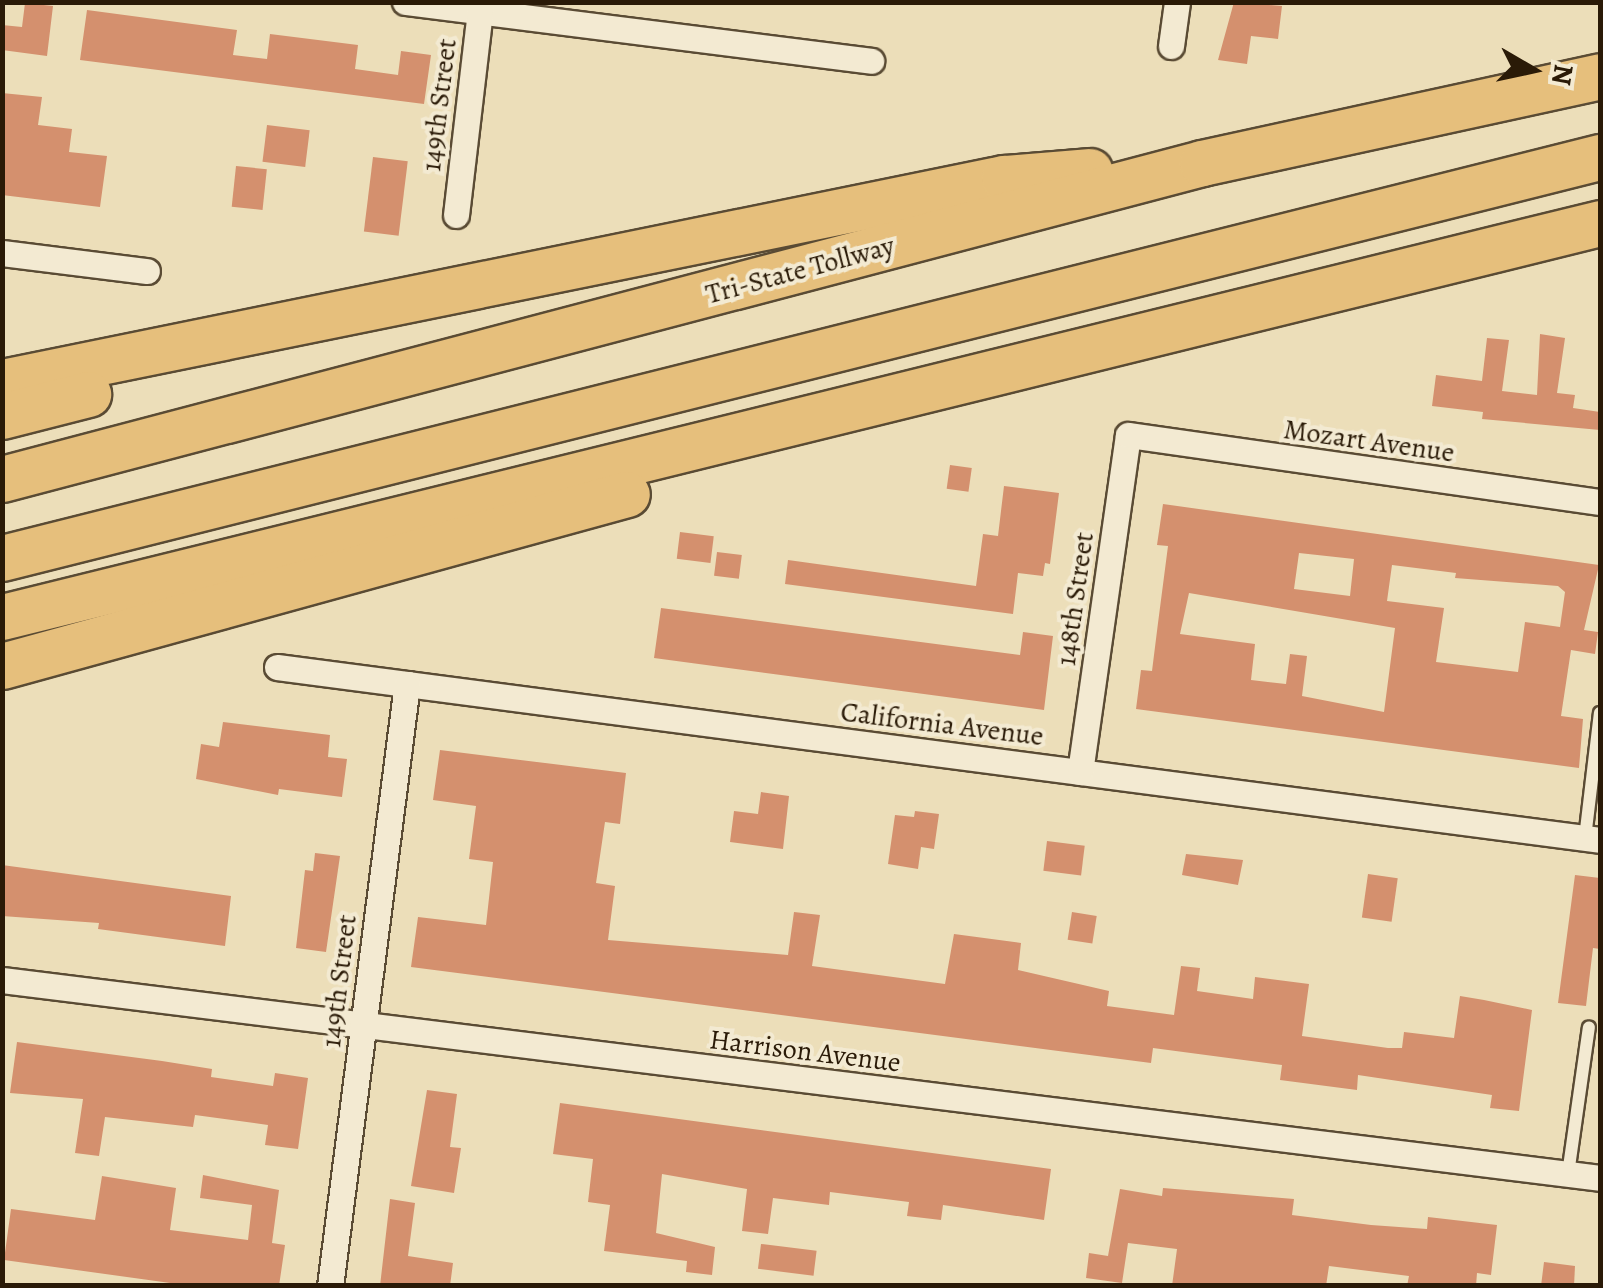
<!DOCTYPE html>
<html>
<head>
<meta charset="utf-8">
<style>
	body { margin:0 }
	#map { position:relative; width:1603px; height:1288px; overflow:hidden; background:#ecdeb9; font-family:Alegreya,serif }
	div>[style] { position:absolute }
	.building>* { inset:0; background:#d4906e; transform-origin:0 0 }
	.roads { filter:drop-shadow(2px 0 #5a4b34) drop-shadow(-2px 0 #5a4b34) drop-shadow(0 2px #5a4b34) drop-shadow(0 -2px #5a4b34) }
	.lane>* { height:12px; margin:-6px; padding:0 6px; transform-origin:6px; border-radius:6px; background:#f3ead2 }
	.street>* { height:25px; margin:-12.5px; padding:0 12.5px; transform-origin:12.5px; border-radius:12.5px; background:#f3ead2 }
	.highway>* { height:45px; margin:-22.5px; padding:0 22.5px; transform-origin:22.5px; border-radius:22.5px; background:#e6bf7c }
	span { translate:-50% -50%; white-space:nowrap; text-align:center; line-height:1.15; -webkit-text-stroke:8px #f3ead2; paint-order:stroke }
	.street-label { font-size:28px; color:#2a1a07 }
	.frame { position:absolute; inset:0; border:5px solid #2a1a07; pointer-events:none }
	.north { position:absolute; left:1483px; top:20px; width:100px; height:100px; -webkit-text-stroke:8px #f3ead2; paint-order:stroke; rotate:99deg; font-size:28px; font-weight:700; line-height:40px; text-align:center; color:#2a1a07 }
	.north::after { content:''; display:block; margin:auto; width:35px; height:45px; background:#2a1a07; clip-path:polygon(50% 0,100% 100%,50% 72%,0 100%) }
</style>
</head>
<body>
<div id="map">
	<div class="building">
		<div style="clip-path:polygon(1234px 2px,1282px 6px,1278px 39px,1251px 36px,1247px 64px,1218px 60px)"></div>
		<div style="clip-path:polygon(25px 3px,53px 6px,47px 56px,2px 50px,2px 25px,22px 27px)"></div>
		<div style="clip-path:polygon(87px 10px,237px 30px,233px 55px,267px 59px,270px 34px,358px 45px,355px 69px,398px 75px,401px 51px,431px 55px,424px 104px,80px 60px)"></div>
		<div style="clip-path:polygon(2px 93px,42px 97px,38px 125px,72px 129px,69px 152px,107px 156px,100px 207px,2px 195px)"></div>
		<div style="left:267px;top:125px;width:43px;height:37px;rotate:7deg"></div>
		<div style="left:373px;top:157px;width:35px;height:75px;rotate:7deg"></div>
		<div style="left:236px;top:166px;width:31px;height:41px;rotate:6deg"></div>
		<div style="clip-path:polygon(1540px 334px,1565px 338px,1557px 393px,1575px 395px,1573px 408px,1600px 412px,1600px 430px,1482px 419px,1483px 412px,1432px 406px,1436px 375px,1482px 381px,1487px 338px,1509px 340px,1502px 391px,1537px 395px)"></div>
		<div style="left:950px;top:465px;width:22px;height:24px;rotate:8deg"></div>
		<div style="clip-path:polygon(1004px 486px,1059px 493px,1050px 564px,1045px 563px,1043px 576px,1018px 573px,1013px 614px,785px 584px,788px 560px,976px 586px,983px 534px,998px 536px)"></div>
		<div style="clip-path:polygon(evenodd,1163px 504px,1599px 565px,1584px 630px,1598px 632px,1595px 654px,1571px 650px,1561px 716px,1583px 719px,1579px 768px,1136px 709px,1141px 670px,1152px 671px,1158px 623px,1168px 546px,1157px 545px,1163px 504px,1299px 553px,1354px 559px,1350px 596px,1294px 589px,1299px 553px,1163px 504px,1392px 565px,1456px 573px,1455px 578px,1558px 586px,1565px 592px,1560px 627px,1525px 622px,1518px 672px,1436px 662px,1444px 608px,1387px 601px,1392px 565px,1163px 504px,1189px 593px,1395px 628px,1384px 712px,1302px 696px,1307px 656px,1290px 654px,1286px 684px,1251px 680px,1255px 644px,1180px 634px,1189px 593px)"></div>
		<div style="left:680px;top:532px;width:34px;height:27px;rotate:7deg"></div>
		<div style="left:717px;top:552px;width:25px;height:24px;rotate:7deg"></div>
		<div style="clip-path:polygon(661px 608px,1020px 655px,1023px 632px,1053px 636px,1044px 710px,654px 658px)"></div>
		<div style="clip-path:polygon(223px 722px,330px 735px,328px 757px,347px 759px,342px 797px,279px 789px,278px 795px,196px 779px,201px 744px,219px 747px)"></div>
		<div style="clip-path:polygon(440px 750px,626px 773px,620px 824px,605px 822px,596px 883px,615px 886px,608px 940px,788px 955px,794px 912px,820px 915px,812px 966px,945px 984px,954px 934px,1021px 943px,1018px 970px,1109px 991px,1107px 1006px,1174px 1015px,1181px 966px,1200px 968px,1197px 991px,1253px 999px,1255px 977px,1309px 984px,1302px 1036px,1388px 1048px,1402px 1048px,1404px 1032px,1454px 1038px,1460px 996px,1484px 1000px,1532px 1010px,1519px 1111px,1490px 1108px,1492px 1095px,1358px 1075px,1357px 1090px,1280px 1080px,1282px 1065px,1153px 1048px,1151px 1063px,411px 967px,418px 917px,486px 925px,493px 862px,469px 859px,476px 806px,433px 800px)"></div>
		<div style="clip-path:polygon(761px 792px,789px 796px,783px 849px,730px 842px,734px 811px,758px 814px)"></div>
		<div style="clip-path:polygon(915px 811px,939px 814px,934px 849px,921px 847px,918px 869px,888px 864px,895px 815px,914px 817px)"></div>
		<div style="left:1047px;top:841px;width:38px;height:30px;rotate:7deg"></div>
		<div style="clip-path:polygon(315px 853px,340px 856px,326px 952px,296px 948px,305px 870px,313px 871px)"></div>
		<div style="clip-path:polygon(1186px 854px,1243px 860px,1238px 885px,1182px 875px)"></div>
		<div style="clip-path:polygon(2px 865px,231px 896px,225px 946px,98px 929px,99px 923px,2px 916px)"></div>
		<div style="left:1368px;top:874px;width:30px;height:44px;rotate:8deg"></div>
		<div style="clip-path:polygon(1575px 875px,1600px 878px,1600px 949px,1593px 948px,1586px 1006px,1558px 1003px)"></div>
		<div style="left:1072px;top:912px;width:25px;height:28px;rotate:9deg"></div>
		<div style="clip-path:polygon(17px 1042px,162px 1061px,212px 1069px,211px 1077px,273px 1086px,275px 1073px,308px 1078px,298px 1149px,265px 1145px,268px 1125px,195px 1115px,193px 1127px,105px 1117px,99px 1156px,75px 1153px,83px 1099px,10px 1093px)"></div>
		<div style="clip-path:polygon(427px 1090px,457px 1094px,450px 1147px,461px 1148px,454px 1193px,411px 1186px)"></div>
		<div style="clip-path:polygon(560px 1103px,1051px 1169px,1044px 1220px,943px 1205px,941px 1220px,907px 1216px,909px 1202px,830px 1192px,829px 1205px,773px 1198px,768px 1234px,742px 1231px,747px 1189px,662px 1174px,656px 1233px,715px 1247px,712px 1275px,686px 1272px,687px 1261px,604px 1251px,610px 1205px,588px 1202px,593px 1159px,553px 1154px)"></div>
		<div style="clip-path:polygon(203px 1175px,279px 1190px,272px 1243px,285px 1245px,279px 1286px,192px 1286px,4px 1260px,11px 1209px,95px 1220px,102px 1176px,176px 1188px,170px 1230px,248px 1240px,252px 1205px,200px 1198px)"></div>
		<div style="clip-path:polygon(1163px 1188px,1294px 1199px,1292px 1215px,1371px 1225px,1427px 1229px,1428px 1217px,1497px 1225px,1491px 1275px,1477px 1273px,1476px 1286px,1407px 1286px,1409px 1276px,1329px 1266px,1326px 1286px,1172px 1286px,1177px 1249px,1128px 1243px,1122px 1283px,1086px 1278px,1089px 1253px,1108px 1256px,1120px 1189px,1162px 1196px)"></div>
		<div style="clip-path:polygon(390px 1199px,415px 1203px,408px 1256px,453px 1263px,450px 1286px,380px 1286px)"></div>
		<div style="left:761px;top:1244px;width:56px;height:25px;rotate:7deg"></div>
		<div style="clip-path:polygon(1544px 1262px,1575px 1266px,1574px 1286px,1541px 1286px)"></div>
	</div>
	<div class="roads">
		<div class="lane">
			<div style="left:1585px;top:838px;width:126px;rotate:-83.2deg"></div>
			<div style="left:1568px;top:1174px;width:148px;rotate:-81.9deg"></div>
		</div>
		<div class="street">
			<div style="left:405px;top:2px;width:470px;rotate:7.2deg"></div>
			<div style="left:1171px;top:46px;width:44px;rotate:-82.2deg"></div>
			<div style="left:456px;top:215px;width:214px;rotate:-83.3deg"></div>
			<div style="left:2px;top:253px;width:146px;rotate:7.1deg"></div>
			<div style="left:277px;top:667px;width:1334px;rotate:7.45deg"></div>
			<div style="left:1080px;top:772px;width:340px;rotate:-81.9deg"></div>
			<div style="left:1128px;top:435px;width:477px;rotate:8.1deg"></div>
			<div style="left:2px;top:980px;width:1610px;rotate:7.06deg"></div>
			<div style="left:330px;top:1286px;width:607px;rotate:-82.71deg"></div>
		</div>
		<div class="highway">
			<div style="left:2px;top:382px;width:1023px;rotate:-11.51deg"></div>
			<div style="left:1004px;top:178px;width:86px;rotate:-4.7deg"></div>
			<div style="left:2px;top:416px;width:89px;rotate:-14.3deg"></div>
			<div style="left:2px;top:479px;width:1241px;rotate:-14.75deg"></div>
			<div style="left:1202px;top:163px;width:407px;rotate:-12.3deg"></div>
			<div style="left:2px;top:558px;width:1648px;rotate:-14.09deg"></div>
			<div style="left:2px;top:617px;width:1646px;rotate:-13.85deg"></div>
			<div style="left:2px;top:666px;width:648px;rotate:-15.39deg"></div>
		</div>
	</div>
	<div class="street-label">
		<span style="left:439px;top:105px;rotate:-83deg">149th Street</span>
		<span style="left:800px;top:270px;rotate:-15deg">Tri-State Tollway</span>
		<span style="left:1369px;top:441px;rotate:8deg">Mozart Avenue</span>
		<span style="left:1075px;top:599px;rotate:-82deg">148th Street</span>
		<span style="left:942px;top:724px;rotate:7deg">California Avenue</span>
		<span style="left:339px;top:981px;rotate:-83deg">149th Street</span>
		<span style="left:805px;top:1051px;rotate:7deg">Harrison Avenue</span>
	</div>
	<div class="frame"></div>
	<div class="north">N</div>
</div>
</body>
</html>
